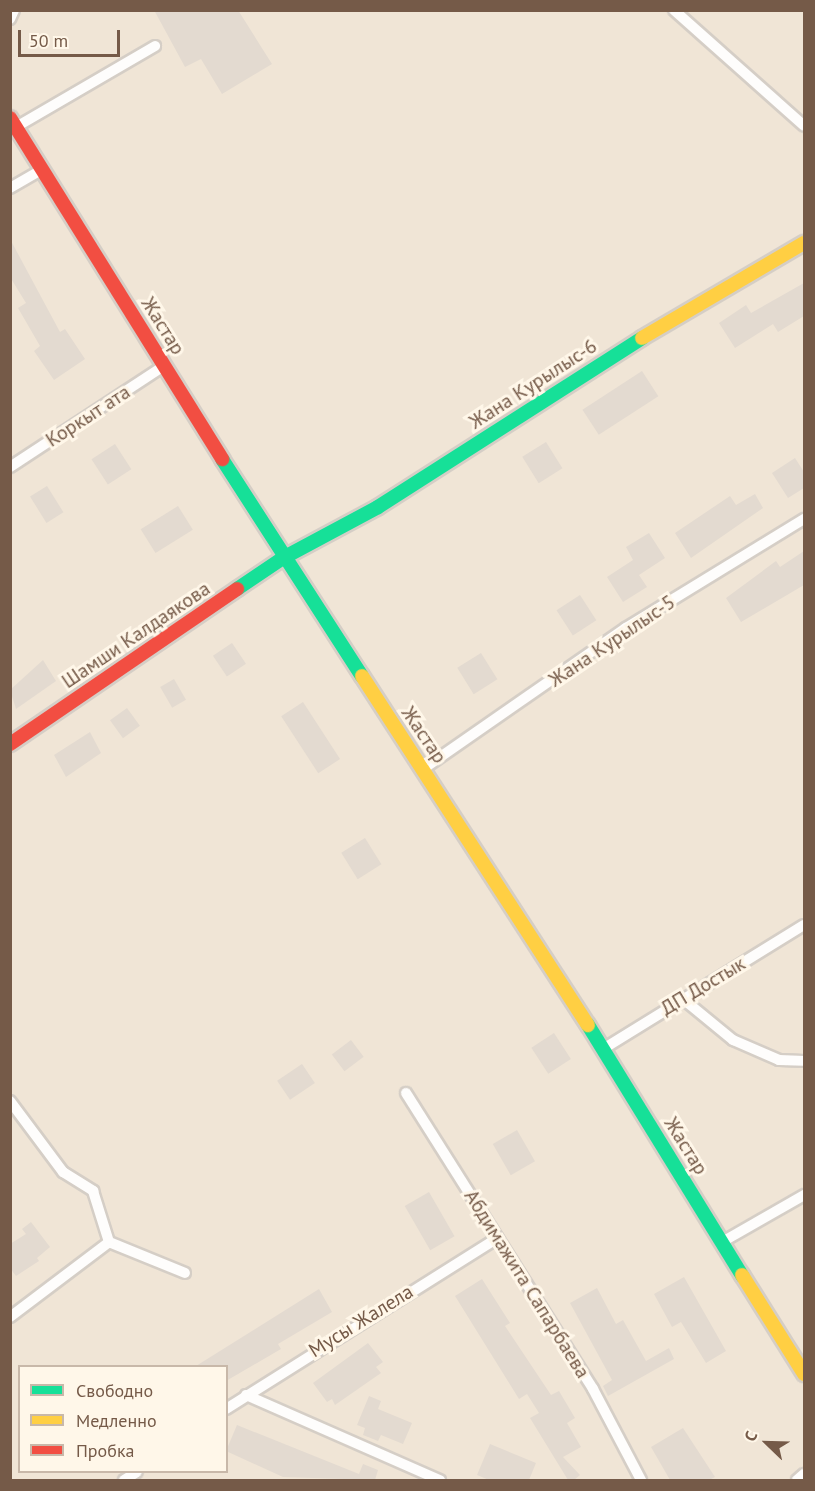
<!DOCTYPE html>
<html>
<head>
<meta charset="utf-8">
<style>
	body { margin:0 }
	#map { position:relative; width:815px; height:1491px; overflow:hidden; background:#f7f2e9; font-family:"PT Sans",sans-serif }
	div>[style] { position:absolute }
	.residential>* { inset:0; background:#f0e5d6 }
	.building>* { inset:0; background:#e3dad0; transform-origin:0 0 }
	.roads { filter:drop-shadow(2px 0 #d5cec6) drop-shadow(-2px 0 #d5cec6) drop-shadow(0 2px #d5cec6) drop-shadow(0 -2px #d5cec6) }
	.street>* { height:10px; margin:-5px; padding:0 5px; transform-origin:5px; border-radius:5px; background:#fefdfc }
	.fast>* { height:14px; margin:-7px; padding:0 7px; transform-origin:7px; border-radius:7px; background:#16e098 }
	.slow>* { height:14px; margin:-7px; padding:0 7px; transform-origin:7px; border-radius:7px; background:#ffcf43 }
	.jam>* { height:14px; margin:-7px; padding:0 7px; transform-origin:7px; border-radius:7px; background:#f24e42 }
	span { translate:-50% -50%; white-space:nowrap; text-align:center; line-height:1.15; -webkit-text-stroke:6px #fff7e9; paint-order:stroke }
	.street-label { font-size:20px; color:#755a48 }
	.frame { position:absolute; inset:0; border:12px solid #755a48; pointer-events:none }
	.legend { position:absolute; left:18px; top:1365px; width:210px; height:108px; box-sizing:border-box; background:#fff7e9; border:2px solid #c8b8a9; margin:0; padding:8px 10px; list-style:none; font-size:18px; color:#755a48 }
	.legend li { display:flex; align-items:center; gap:12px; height:30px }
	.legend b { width:30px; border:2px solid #c8b8a9 }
	.north { position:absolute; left:737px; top:1413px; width:60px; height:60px; -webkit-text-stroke:4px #fff7e9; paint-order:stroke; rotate:293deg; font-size:16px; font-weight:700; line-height:24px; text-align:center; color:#755a48 }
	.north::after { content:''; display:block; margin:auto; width:21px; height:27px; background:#755a48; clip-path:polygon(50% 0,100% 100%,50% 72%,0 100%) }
	.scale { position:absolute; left:18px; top:30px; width:102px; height:27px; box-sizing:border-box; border:3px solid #755a48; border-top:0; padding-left:8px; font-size:18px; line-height:21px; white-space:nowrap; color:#755a48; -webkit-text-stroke:4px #fff7e9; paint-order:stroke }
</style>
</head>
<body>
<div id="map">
	<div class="residential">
		<div style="clip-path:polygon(evenodd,10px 11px,804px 11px,804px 1480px,11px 1480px,10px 11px,20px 1366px,226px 1366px,226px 1472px,20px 1472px,20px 1366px)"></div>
	</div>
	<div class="building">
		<div style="clip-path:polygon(154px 10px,238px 10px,272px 64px,222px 94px,201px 59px,185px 67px)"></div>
		<div style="clip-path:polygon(10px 239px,60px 332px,65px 329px,85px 359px,54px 380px,34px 351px,40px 346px,18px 308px,26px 303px,10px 277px)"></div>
		<div style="clip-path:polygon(804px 283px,804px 316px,778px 332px,773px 324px,735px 348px,719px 323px,746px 305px,751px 313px)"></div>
		<div style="left:642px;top:371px;width:30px;height:71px;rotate:57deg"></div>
		<div style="left:546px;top:442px;width:31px;height:28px;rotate:58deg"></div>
		<div style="left:115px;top:444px;width:30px;height:28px;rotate:57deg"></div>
		<div style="clip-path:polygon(795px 458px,804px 472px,804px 488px,788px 498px,772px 473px)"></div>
		<div style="left:47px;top:486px;width:31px;height:20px;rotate:58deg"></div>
		<div style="clip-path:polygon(755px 494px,763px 508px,691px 558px,675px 533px,730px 496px,736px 505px)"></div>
		<div style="left:178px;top:506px;width:28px;height:44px;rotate:58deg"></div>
		<div style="clip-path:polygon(649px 533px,665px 558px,639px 575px,647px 587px,623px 602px,607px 577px,633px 560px,626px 547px)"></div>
		<div style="clip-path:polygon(804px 551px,804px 585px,741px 622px,726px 598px,776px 561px,780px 567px)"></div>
		<div style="left:580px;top:595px;width:30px;height:28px;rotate:57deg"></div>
		<div style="left:232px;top:643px;width:25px;height:23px;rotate:56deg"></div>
		<div style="left:481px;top:653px;width:31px;height:28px;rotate:58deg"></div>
		<div style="clip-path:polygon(43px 660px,56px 681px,16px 709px,10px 690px)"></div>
		<div style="left:174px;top:679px;width:24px;height:16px;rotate:60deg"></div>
		<div style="left:303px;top:702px;width:68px;height:26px;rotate:57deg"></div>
		<div style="left:127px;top:708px;width:22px;height:21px;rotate:54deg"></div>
		<div style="clip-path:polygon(90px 732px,101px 753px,66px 777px,54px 755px)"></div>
		<div style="left:365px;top:838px;width:31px;height:28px;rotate:58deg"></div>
		<div style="left:554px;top:1033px;width:31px;height:27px;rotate:57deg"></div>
		<div style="left:351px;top:1040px;width:21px;height:24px;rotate:53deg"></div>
		<div style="left:302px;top:1064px;width:23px;height:30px;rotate:56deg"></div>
		<div style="left:517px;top:1130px;width:36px;height:28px;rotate:60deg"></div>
		<div style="left:429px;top:1192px;width:51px;height:28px;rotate:60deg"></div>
		<div style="clip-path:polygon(31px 1222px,50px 1247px,37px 1258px,39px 1261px,16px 1276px,10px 1268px,10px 1244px,26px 1234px,22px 1229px)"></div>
		<div style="clip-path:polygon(684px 1277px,726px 1351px,706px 1363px,681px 1322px,672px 1327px,654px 1294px)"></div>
		<div style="clip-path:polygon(482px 1279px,510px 1323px,505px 1326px,551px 1395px,559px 1391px,575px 1418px,567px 1423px,581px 1447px,563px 1457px,580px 1475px,574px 1480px,568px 1480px,530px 1418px,539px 1413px,527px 1394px,519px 1399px,455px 1296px)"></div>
		<div style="clip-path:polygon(597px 1288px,616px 1324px,623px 1320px,646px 1361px,669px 1348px,674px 1359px,608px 1396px,603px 1386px,612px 1380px,570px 1303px)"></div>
		<div style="clip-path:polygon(319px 1289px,332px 1312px,278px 1344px,281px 1349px,226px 1381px,226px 1366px,196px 1366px)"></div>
		<div style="clip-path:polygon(368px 1343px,383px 1362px,376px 1367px,381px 1373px,335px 1405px,332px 1399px,327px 1402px,313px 1383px)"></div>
		<div style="clip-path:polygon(369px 1396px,381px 1401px,378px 1409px,412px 1423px,403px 1444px,381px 1435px,378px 1441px,363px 1435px,365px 1428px,357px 1425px)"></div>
		<div style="clip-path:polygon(237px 1425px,359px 1474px,363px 1464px,378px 1470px,375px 1480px,283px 1477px,226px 1451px)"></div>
		<div style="clip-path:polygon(683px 1428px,715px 1477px,709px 1480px,670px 1480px,651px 1447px)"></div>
		<div style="clip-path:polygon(490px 1444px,536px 1463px,529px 1480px,489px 1480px,477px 1475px)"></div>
	</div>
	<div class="roads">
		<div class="street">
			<div style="left:674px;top:10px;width:174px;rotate:41.7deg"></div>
			<div style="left:10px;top:19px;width:10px;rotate:-66deg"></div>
			<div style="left:16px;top:127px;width:161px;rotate:-30.2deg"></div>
			<div style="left:10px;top:188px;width:36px;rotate:-30deg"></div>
			<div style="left:10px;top:467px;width:186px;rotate:-33.3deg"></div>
			<div style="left:423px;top:769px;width:247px;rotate:-34.8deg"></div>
			<div style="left:626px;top:628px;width:209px;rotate:-31.5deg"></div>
			<div style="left:683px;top:999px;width:65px;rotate:39.4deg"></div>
			<div style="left:733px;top:1040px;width:50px;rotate:23.5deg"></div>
			<div style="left:779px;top:1060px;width:25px;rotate:2deg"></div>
			<div style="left:603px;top:1049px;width:236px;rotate:-31.7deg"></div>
			<div style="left:406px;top:1093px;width:350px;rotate:57.7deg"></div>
			<div style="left:593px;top:1389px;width:103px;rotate:62.2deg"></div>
			<div style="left:10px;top:1101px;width:89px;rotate:53.3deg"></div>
			<div style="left:63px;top:1172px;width:36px;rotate:32deg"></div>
			<div style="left:93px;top:1191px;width:53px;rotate:72.6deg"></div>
			<div style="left:109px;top:1242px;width:82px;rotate:22.2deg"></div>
			<div style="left:722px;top:1242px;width:95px;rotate:-29.8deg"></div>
			<div style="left:10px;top:1317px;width:124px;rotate:-37.1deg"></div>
			<div style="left:246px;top:1395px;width:212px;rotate:23.7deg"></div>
			<div style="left:226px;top:1409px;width:321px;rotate:-32.2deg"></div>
			<div style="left:124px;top:1480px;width:15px;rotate:-32deg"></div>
			<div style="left:797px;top:1480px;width:9px;rotate:-41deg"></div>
		</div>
		<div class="fast">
			<div style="left:222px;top:459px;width:258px;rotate:57.2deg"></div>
			<div style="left:237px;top:589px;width:55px;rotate:-34deg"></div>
			<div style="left:283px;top:558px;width:108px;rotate:-28.2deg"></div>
			<div style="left:378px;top:507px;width:313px;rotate:-32.6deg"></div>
			<div style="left:588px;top:1025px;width:294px;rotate:58.4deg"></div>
		</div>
		<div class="slow">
			<div style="left:642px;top:338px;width:188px;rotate:-30.4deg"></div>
			<div style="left:362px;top:676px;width:416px;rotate:57.1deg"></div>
			<div style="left:742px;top:1275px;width:117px;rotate:57.9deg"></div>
		</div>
		<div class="jam">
			<div style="left:10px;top:118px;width:402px;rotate:58.1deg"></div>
			<div style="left:10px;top:744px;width:275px;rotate:-34.3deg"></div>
		</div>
	</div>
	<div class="street-label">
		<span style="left:163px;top:326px;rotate:58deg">Жастар</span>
		<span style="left:533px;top:384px;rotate:-33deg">Жана Курылыс-6</span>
		<span style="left:88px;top:416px;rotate:-33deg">Коркыт ата</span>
		<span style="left:136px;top:635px;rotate:-34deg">Шамши Калдаякова</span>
		<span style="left:612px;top:641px;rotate:-34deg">Жана Курылыс-5</span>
		<span style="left:424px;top:735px;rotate:56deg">Жастар</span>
		<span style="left:703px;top:986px;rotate:-31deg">ДП Достык</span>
		<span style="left:686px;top:1146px;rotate:58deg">Жастар</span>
		<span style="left:527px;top:1284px;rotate:58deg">Абдимажита Сапарбаева</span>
		<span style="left:361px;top:1321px;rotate:-32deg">Мусы Жалела</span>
	</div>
	<div class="frame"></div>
	<ul class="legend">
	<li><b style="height:8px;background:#16e098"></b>Свободно</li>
	<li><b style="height:8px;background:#ffcf43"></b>Медленно</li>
	<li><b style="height:8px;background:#f24e42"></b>Пробка</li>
	</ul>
	<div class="north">С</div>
	<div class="scale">50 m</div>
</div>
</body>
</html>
